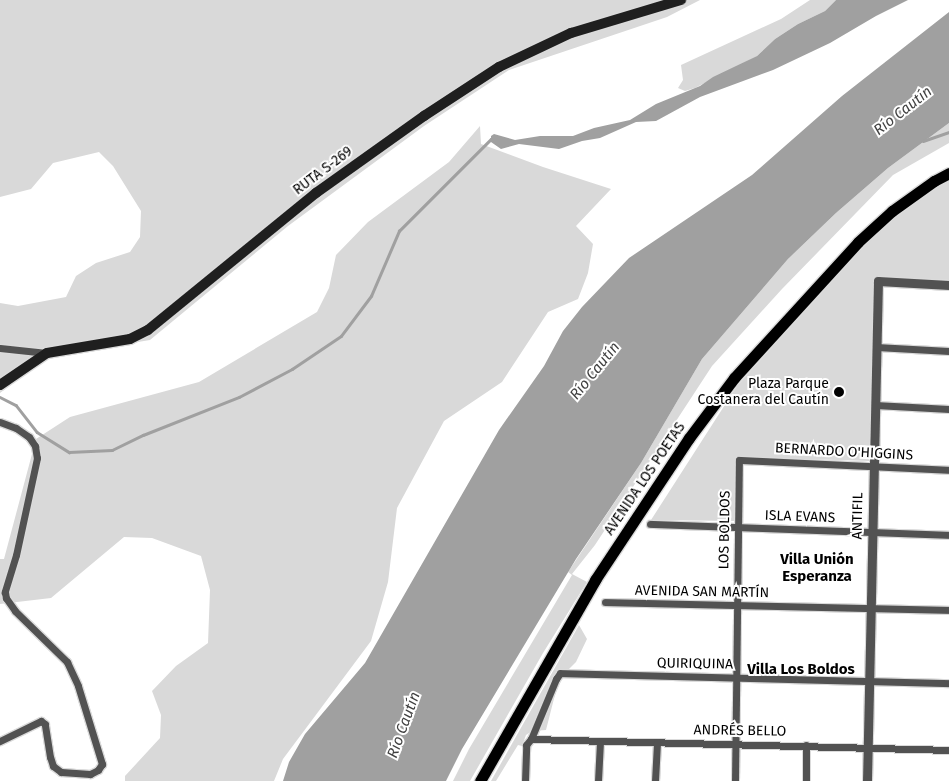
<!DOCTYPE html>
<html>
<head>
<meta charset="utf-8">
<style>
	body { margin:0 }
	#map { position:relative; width:949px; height:781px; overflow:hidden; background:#fff; font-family:"Fira Sans",sans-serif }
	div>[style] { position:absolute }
	.green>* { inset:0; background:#d9d9d9 }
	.water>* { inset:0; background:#a0a0a0 }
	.stream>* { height:2.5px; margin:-1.25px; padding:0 1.25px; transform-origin:1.25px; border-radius:1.25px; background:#a0a0a0 }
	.roads { filter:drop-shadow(1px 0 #dbdbdb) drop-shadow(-1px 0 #dbdbdb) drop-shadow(0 1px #dbdbdb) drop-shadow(0 -1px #dbdbdb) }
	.minor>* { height:7px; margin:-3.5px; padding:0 3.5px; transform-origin:3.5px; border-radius:3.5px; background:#525252 }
	.tertiary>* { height:9px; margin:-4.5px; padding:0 4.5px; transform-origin:4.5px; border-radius:4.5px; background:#525252 }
	.secondary>* { height:10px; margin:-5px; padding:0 5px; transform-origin:5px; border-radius:5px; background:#1f1f1f }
	.primary>* { height:11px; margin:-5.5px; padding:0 5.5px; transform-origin:5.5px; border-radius:5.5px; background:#000 }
	.dots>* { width:14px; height:14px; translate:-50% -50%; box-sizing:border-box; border:2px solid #fff; border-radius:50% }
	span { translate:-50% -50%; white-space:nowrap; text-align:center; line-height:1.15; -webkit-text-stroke:4px #fff; paint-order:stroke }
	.street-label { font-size:14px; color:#000 }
	.poi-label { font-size:14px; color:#000 }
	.right { translate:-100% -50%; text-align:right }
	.water-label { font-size:15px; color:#414141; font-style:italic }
	.neighbourhood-label { font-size:15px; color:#000; font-weight:700 }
</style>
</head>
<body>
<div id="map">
	<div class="green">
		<div style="clip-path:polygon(0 0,700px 0,667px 17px,509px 70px,424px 126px,288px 226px,150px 340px,47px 357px,0 393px,0 303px,18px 306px,66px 297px,76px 276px,96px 263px,130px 252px,140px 237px,141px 211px,113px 166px,99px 152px,53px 163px,31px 189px,0 197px)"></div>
		<div style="clip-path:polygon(810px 0,836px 0,825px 11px,798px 24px,775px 39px,757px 56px,695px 88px,685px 91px,678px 88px,683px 80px,681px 65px,781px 19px)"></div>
		<div style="clip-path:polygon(949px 123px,949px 143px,893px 175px,782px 289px,712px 366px,595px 545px,572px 574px,587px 582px,543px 653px,470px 781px,453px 781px,469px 749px,572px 575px,568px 572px,641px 463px,702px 359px,788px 259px,836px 213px,888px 168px)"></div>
		<div style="clip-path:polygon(480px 126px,481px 144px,543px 167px,611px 189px,576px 226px,593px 244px,588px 273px,578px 299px,548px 312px,502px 382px,444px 421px,397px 508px,388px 582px,371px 641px,283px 759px,274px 781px,125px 781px,125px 776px,160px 738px,161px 715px,152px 691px,176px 666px,208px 643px,210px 590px,201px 556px,152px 538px,124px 537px,51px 598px,0 604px,0 559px,4px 559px,36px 439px,70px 417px,199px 382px,317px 312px,329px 288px,336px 255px,368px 222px,449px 162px)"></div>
		<div style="clip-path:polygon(949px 178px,949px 280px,877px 277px,870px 461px,736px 457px,737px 521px,651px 520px,737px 386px,856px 254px,861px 245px,896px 214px)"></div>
		<div style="clip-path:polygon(579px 625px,587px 639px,576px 662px,559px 679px,546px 730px,532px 731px,526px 735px,522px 746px,518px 745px,496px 781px,491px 781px)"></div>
	</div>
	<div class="water">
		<div style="clip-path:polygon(836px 0,908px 0,876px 16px,830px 43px,773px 70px,700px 97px,656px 121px,636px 122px,600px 138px,582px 141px,559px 149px,519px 144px,501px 149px,491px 142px,491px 136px,494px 134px,515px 140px,540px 136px,573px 136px,594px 128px,630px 120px,656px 104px,700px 86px,713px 77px,757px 56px,775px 39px,798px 24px,825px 11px)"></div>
		<div style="clip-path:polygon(949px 12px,949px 123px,888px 168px,836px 213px,788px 259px,702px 359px,641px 463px,576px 559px,462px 749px,446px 781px,283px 781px,289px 762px,305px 734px,365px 663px,499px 430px,544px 366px,563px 331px,582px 307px,629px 258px,752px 175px,842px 96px)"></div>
	</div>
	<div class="stream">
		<div style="left:923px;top:141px;width:28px;rotate:-19deg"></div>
		<div style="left:0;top:397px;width:18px;rotate:27deg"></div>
		<div style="left:16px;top:405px;width:34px;rotate:52deg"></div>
		<div style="left:37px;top:432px;width:38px;rotate:32deg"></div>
		<div style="left:69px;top:452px;width:43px;rotate:-2.7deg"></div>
		<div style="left:112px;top:450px;width:34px;rotate:-26deg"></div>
		<div style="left:143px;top:435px;width:103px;rotate:-21.6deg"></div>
		<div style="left:239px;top:397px;width:60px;rotate:-27.8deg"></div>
		<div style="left:292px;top:369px;width:59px;rotate:-34deg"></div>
		<div style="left:341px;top:336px;width:50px;rotate:-53.1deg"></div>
		<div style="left:371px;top:296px;width:71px;rotate:-66.7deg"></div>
		<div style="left:399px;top:231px;width:130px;rotate:-45deg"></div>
		<div style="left:491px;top:139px;width:4px;rotate:14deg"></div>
	</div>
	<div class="roads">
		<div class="minor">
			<div style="left:876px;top:347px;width:73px;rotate:3.1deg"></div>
			<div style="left:0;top:348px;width:47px;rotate:6.1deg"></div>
			<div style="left:875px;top:405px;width:74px;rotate:3.1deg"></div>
			<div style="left:0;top:422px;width:17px;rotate:21deg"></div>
			<div style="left:16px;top:428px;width:16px;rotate:35deg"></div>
			<div style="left:29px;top:437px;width:11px;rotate:56deg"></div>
			<div style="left:35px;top:446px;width:12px;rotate:81deg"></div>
			<div style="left:37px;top:458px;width:99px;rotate:102.2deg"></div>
			<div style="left:16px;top:555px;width:39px;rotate:107deg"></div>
			<div style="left:5px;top:592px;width:6px;rotate:81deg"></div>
			<div style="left:6px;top:598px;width:16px;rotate:55deg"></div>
			<div style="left:15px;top:611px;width:73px;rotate:44.4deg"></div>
			<div style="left:67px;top:662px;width:26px;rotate:65deg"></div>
			<div style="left:78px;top:686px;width:82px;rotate:72.9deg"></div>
			<div style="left:102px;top:764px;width:7px;rotate:124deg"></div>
			<div style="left:98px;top:770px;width:9px;rotate:153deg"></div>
			<div style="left:90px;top:774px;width:29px;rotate:-176deg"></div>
			<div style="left:61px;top:772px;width:10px;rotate:-143deg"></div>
			<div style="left:53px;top:766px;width:9px;rotate:-108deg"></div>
			<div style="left:50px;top:757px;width:33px;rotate:-99deg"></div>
			<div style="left:45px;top:724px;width:5px;rotate:-143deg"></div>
			<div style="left:41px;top:721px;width:46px;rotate:154deg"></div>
			<div style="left:650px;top:524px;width:299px;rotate:2.1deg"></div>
			<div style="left:605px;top:602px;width:344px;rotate:1.3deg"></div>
			<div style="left:531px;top:739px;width:418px;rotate:1.5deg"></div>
			<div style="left:806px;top:745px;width:36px;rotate:90deg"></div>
			<div style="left:525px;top:781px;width:36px;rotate:-88deg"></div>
			<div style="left:526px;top:745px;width:8px;rotate:-50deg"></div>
			<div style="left:531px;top:739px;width:65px;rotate:-67.4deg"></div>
			<div style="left:556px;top:679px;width:7px;rotate:-56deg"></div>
			<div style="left:560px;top:673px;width:389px;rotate:1.5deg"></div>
			<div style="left:598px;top:781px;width:40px;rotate:-87.1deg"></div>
			<div style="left:655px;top:781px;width:39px;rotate:-87deg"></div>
			<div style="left:735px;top:781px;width:321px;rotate:-89.3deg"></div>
			<div style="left:739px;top:460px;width:210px;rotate:2.7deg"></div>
		</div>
		<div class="tertiary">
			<div style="left:867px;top:781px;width:500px;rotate:-88.74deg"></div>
			<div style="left:878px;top:281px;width:71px;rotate:3.2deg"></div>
		</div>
		<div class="secondary">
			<div style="left:0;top:385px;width:57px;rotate:-34.2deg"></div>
			<div style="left:47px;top:353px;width:84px;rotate:-9.6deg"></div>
			<div style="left:130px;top:339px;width:20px;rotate:-27deg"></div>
			<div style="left:148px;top:330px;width:217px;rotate:-39.2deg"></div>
			<div style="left:316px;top:193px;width:133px;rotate:-35.5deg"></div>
			<div style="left:424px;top:116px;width:90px;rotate:-33.2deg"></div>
			<div style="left:499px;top:67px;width:80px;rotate:-25.3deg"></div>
			<div style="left:571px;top:33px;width:115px;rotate:-16.7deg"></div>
		</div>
		<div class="primary">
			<div style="left:480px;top:781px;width:232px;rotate:-60.2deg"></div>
			<div style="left:595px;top:580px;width:170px;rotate:-56.5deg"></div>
			<div style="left:689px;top:438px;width:75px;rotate:-53.1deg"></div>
			<div style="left:734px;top:378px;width:184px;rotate:-47.6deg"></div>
			<div style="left:858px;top:242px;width:46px;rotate:-42.4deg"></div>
			<div style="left:892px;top:211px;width:52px;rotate:-35.5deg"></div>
			<div style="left:934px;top:181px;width:17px;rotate:-28deg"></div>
		</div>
	</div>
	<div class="dots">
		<div style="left:839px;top:392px;background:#000"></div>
	</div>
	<div class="street-label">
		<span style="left:323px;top:171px;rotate:-37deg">RUTA S-269</span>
		<span style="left:844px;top:452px;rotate:3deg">BERNARDO O'HIGGINS</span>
		<span style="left:645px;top:479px;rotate:-56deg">AVENIDA LOS POETAS</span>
		<span style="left:858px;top:516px;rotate:-89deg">ANTIFIL</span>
		<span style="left:800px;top:517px;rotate:2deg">ISLA EVANS</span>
		<span style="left:725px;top:530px;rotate:-89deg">LOS BOLDOS</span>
		<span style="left:702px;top:592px;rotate:1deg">AVENIDA SAN MARTÍN</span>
		<span style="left:695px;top:664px;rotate:1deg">QUIRIQUINA</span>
		<span style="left:740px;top:731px;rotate:1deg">ANDRÉS BELLO</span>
	</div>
	<div class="poi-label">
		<span class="right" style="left:829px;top:392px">Plaza Parque<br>Costanera del Cautín</span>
	</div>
	<div class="water-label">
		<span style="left:903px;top:111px;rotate:-38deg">Río Cautín</span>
		<span style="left:595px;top:371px;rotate:-51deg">Río Cautín</span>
		<span style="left:404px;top:725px;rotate:-70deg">Río Cautín</span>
	</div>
	<div class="neighbourhood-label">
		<span style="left:817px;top:568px">Villa Unión<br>Esperanza</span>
		<span style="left:801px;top:670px">Villa Los Boldos</span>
	</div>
</div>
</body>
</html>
